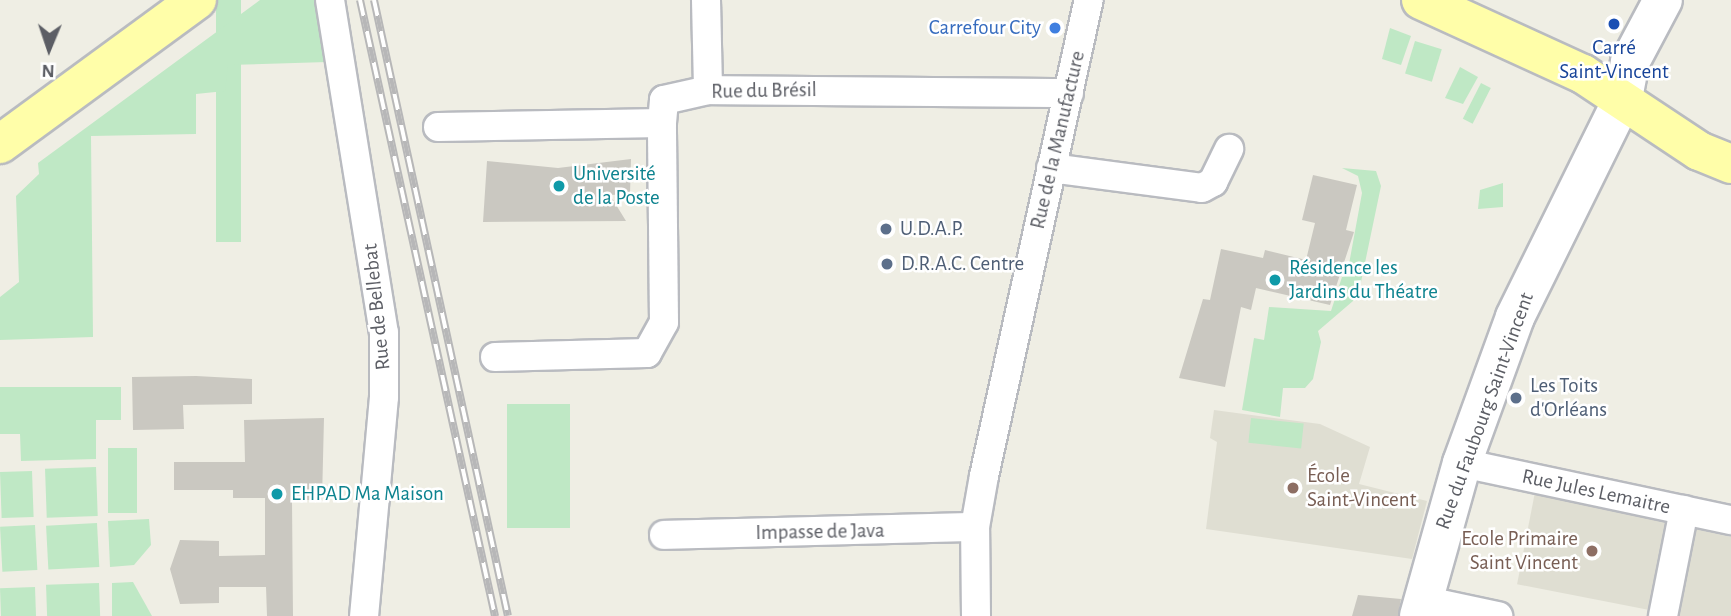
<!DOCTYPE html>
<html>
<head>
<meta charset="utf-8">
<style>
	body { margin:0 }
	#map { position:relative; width:1731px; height:616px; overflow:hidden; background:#efeee4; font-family:"Alegreya Sans",sans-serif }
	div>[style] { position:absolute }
	.education>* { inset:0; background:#dfded2; transform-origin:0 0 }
	.green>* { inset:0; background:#bfe8c5; transform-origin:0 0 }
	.building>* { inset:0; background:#cac8c1 }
	.roads { filter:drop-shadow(2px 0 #b9bbc0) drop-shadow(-2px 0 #b9bbc0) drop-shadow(0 2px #b9bbc0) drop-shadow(0 -2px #b9bbc0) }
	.street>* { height:28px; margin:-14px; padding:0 14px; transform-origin:14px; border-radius:14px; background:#fff }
	.secondary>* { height:38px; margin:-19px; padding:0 19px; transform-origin:19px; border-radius:19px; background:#fff }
	.primary>* { height:38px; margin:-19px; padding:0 19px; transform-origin:19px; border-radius:19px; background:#fffea9 }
	.rail>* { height:8px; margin-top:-4px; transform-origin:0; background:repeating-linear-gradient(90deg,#fff 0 16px,#b7b7b8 0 32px); box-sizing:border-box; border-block:2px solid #b7b7b8 }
	.dots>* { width:19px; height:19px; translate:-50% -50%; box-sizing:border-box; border:4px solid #fff; border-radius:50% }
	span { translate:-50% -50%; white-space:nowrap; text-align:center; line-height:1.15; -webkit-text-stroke:5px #fff; paint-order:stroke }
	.shop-label { font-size:21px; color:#366cbe }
	.right { translate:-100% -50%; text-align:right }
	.transit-label { font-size:21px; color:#164399 }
	.street-label { font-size:21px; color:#5c5e65 }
	.culture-label { font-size:21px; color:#0d838f }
	.left { translate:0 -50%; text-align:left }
	.service-label { font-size:21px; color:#4e5e75 }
	.education-label { font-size:21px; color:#785e54 }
	.north { position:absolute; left:14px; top:14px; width:70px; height:70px; -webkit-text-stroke:5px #fff; paint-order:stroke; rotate:182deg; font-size:19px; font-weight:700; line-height:28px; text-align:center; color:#5c5e65 }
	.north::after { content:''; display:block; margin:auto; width:24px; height:32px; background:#5c5e65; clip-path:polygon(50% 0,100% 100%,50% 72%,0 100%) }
</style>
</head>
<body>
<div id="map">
	<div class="education">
		<div style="clip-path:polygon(1214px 410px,1320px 424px,1370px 447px,1359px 484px,1427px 501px,1412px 559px,1206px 529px,1217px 442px,1210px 438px)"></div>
		<div style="left:1535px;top:492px;width:140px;height:94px;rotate:11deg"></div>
		<div style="clip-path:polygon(1690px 528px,1731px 537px,1731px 616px,1674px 616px)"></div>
	</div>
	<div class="green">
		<div style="left:216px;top:0;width:25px;height:242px"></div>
		<div style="clip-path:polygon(260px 0,315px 0,327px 62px,228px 65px,225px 91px,196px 94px,196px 134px,91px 136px,93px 337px,0 340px,0 297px,19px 282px,16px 196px,39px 174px,38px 163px)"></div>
		<div style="clip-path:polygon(1390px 28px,1411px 36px,1401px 65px,1382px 59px)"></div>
		<div style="left:1415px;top:41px;width:28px;height:34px;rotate:17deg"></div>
		<div style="clip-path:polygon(1460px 67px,1478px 77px,1463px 104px,1445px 98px)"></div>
		<div style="left:1481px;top:83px;width:11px;height:40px;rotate:27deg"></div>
		<div style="clip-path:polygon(1342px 168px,1376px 171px,1381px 186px,1361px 282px,1353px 301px,1318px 331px,1321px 342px,1313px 379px,1305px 388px,1283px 388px,1280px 417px,1242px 410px,1254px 338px,1264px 340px,1269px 307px,1331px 311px,1342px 277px,1347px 275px,1362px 193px,1358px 176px)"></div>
		<div style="clip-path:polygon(1503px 183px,1503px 207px,1478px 209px,1480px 190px)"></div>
		<div style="clip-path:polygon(0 387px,121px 387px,121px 420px,96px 420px,96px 459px,21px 461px,20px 434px,0 434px)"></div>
		<div style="left:570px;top:404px;width:124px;height:63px;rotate:90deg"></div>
		<div style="left:1251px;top:418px;width:53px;height:25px;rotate:6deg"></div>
		<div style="left:137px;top:448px;width:65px;height:29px;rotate:90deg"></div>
		<div style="left:96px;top:467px;width:49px;height:51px;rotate:88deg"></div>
		<div style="left:32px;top:471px;width:46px;height:32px;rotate:88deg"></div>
		<div style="clip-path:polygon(149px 519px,151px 545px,134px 565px,110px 567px,108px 521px)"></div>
		<div style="left:97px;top:523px;width:44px;height:51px;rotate:87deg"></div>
		<div style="left:35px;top:525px;width:45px;height:35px;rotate:87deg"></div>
		<div style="clip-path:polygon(133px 582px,152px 616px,112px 616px,112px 583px)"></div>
		<div style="left:99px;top:583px;width:33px;height:53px;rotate:88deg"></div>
		<div style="left:35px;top:587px;width:29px;height:35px;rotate:88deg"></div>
	</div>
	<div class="building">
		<div style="clip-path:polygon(631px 159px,630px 194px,610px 195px,626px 221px,483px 222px,487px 161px,558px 168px)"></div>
		<div style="clip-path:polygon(1313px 175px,1357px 185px,1346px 230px,1354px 232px,1330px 305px,1256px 288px,1251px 310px,1241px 307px,1225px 387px,1179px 378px,1203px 299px,1210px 300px,1221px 249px,1263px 258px,1265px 250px,1306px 260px,1315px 223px,1302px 220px)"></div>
		<div style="clip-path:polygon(196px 376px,252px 379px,252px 404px,183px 405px,184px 429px,133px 430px,132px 377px)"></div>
		<div style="clip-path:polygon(324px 418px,322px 500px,292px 500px,293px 616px,267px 616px,266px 587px,219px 587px,219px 603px,180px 604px,170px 569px,180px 540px,219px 541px,219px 556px,265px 555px,265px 498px,233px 498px,233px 490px,174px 490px,174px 462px,245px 462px,244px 420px)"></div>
		<div style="clip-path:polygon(1358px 595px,1401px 599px,1398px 616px,1352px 616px)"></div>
	</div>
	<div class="roads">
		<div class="street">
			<div style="left:330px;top:0;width:337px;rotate:80.8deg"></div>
			<div style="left:384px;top:333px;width:64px;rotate:90deg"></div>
			<div style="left:384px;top:397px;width:220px;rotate:95.2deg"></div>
			<div style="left:706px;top:0;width:90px;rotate:88.7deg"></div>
			<div style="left:438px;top:127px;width:224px;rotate:-1deg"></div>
			<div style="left:662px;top:123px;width:23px;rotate:-85deg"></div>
			<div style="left:664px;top:100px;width:45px;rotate:-12.8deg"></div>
			<div style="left:708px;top:90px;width:361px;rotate:0.5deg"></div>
			<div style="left:1051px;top:168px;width:152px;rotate:7.5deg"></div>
			<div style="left:1202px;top:188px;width:13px;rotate:-29deg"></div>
			<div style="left:1213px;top:182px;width:37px;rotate:-64deg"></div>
			<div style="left:495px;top:357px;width:152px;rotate:-1.5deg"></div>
			<div style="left:647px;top:353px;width:35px;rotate:-61deg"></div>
			<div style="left:664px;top:322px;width:199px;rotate:-90.6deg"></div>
			<div style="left:1462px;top:463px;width:275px;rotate:12deg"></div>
			<div style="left:664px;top:535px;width:311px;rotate:-1.5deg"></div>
			<div style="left:1422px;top:600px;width:78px;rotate:11.9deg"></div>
			<div style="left:976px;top:616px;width:89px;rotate:-90.6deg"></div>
			<div style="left:975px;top:527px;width:52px;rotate:-80deg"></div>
			<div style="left:984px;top:476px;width:487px;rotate:-77.6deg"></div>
			<div style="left:1663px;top:616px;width:108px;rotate:-78.8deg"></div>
		</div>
		<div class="secondary">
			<div style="left:1419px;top:616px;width:159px;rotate:-74.3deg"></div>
			<div style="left:1462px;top:463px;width:155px;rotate:-70deg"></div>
			<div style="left:1515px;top:317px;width:244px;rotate:-63.7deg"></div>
			<div style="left:1623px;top:98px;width:37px;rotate:-79deg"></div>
			<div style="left:1630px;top:62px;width:70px;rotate:-62deg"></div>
		</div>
		<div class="primary">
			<div style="left:1421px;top:0;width:178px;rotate:24.6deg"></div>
			<div style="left:1583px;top:74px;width:139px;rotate:33.6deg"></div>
			<div style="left:1699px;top:151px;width:35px;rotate:22deg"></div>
			<div style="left:0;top:144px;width:244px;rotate:-36.2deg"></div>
		</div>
	</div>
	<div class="rail">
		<div style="left:360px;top:0;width:631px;rotate:77.64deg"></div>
		<div style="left:374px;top:0;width:630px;rotate:77.73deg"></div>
	</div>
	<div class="dots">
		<div style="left:1614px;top:24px;background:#1a4fb4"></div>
		<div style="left:1055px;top:28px;background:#3f7fe0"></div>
		<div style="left:559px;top:186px;background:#0f9aa8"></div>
		<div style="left:886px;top:229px;background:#5c6f8a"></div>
		<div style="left:887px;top:264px;background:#5c6f8a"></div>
		<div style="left:1275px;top:280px;background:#0f9aa8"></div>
		<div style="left:1516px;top:398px;background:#5c6f8a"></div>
		<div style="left:1293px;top:488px;background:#8d6e63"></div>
		<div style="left:277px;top:494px;background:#0f9aa8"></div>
		<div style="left:1592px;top:551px;background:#8d6e63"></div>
	</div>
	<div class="shop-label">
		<span class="right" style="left:1041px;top:28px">Carrefour City</span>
	</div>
	<div class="transit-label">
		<span style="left:1614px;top:60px">Carré<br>Saint-Vincent</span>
	</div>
	<div class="street-label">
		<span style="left:764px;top:91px;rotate:-1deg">Rue du Brésil</span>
		<span style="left:1058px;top:140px;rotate:-77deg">Rue de la Manufacture</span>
		<span style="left:377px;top:307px;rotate:-96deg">Rue de Bellebat</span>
		<span style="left:1485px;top:411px;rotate:-70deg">Rue du Faubourg Saint-Vincent</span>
		<span style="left:1596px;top:492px;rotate:12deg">Rue Jules Lemaitre</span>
		<span style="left:820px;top:532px;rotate:-1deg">Impasse de Java</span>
	</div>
	<div class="culture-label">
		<span class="left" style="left:573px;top:186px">Université<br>de la Poste</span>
		<span class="left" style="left:1289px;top:280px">Résidence les<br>Jardins du Théatre</span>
		<span class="left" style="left:291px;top:494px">EHPAD Ma Maison</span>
	</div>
	<div class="service-label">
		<span class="left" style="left:900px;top:229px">U.D.A.P.</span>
		<span class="left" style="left:901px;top:264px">D.R.A.C. Centre</span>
		<span class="left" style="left:1530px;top:398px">Les Toits<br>d'Orléans</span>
	</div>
	<div class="education-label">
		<span class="left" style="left:1307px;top:488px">École<br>Saint-Vincent</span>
		<span class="right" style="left:1578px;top:551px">Ecole Primaire<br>Saint Vincent</span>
	</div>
	<div class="north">N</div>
</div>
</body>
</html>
